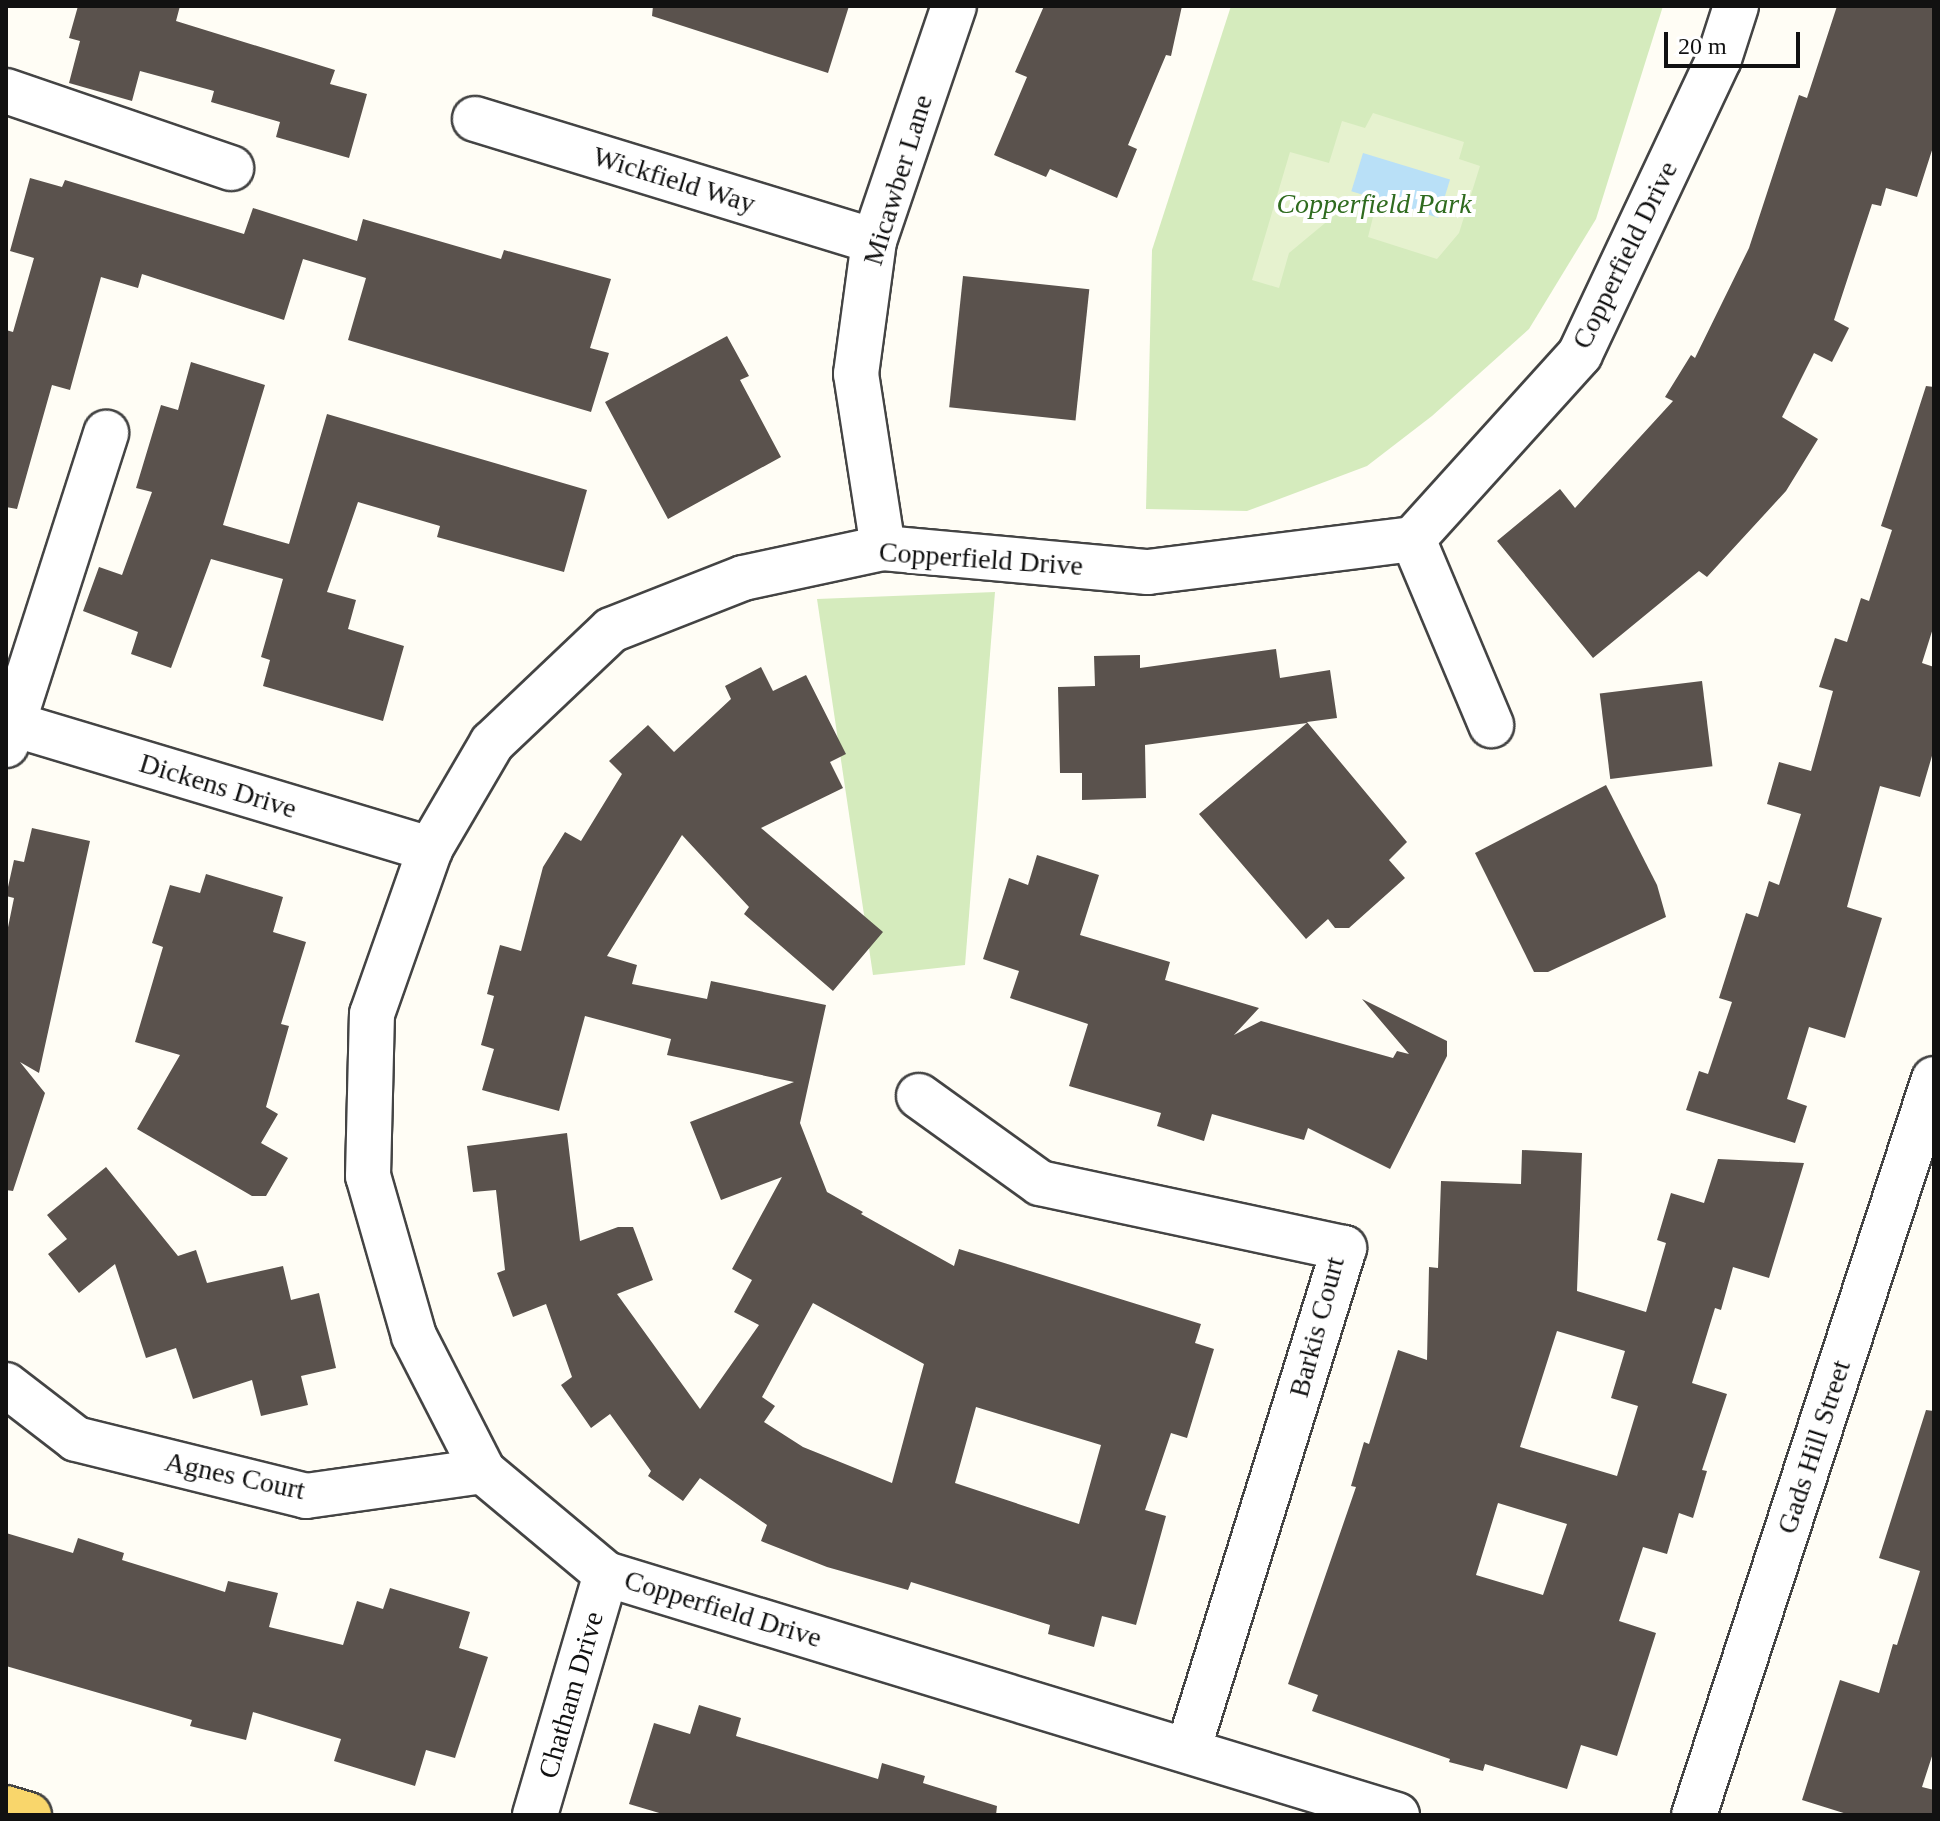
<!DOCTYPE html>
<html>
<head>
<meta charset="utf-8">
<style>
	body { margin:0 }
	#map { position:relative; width:1940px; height:1821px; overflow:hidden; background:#fffdf5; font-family:"Times New Roman",serif }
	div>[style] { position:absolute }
	.green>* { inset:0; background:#d5ebbd }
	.pitch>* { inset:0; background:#e6f2cf }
	.water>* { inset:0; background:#b9e0f7; transform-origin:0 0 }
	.building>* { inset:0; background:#5a524d; transform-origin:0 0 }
	.roads { filter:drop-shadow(2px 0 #444) drop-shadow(-2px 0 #444) drop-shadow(0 2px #444) drop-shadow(0 -2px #444) }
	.minor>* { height:44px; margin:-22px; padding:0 22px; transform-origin:22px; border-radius:22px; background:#fff }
	.major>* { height:44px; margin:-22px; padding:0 22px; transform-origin:22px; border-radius:22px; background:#f9d66b }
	span { translate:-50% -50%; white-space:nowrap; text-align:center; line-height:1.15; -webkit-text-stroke:8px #fff; paint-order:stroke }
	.street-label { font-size:28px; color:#111 }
	.park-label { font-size:28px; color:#2f6b1f; font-style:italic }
	.frame { position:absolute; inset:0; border:8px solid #111; pointer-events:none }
	.scale { position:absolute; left:1664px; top:32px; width:136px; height:36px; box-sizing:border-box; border:4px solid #111; border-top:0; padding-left:10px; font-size:24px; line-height:28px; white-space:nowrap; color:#111; -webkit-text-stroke:6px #fff; paint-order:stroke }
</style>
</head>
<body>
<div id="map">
	<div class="green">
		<div style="clip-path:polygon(1231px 6px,1663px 6px,1596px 219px,1529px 329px,1432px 416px,1367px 466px,1247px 511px,1146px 509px,1152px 250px)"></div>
		<div style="clip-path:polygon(995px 592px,965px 965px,873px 975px,817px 599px)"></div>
	</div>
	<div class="pitch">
		<div style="clip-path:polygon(1373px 113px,1464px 142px,1459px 159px,1480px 166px,1459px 233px,1437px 259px,1368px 237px,1373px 217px,1342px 209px,1289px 253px,1279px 288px,1252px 280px,1290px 152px,1329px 163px,1342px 121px,1365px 128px)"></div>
	</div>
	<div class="water">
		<div style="left:1363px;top:153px;width:91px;height:40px;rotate:17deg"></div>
	</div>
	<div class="building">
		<div style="clip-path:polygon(78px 6px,180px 6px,176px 21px,335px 70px,330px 84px,367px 94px,349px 158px,276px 137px,280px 122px,211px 102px,214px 91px,140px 71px,132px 101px,69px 83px,80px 41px,69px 38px)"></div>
		<div style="clip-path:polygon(653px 6px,849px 6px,828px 73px,652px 16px)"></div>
		<div style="clip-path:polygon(1044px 6px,1182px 6px,1171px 56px,1166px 55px,1128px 145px,1137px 149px,1117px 198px,1050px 169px,1046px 177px,994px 155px,1027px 77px,1015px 72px)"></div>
		<div style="clip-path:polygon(1837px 6px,1934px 6px,1934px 144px,1917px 197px,1886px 188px,1881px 206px,1872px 204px,1834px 320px,1849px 328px,1832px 362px,1814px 353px,1782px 417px,1818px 439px,1786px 491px,1707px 577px,1699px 571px,1593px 658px,1497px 541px,1560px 489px,1575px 508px,1673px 401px,1665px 397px,1691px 355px,1695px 358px,1749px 248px,1799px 95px,1807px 98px)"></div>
		<div style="clip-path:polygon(30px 178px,62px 187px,65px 180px,244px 234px,253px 208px,357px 241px,363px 219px,501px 259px,504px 250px,611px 279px,590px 348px,609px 353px,591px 412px,348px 340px,366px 278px,303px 259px,284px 320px,142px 274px,138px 288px,101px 277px,70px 390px,52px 385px,17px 509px,6px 507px,6px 330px,13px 332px,34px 258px,10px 251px)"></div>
		<div style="left:963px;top:276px;width:127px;height:132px;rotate:6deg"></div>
		<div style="clip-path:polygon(727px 336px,749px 376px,740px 380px,781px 457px,668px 519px,605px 402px)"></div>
		<div style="clip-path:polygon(191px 362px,265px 385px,223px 525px,289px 544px,327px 414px,587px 490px,564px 572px,437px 537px,440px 526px,358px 502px,327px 592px,356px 600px,348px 629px,404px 646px,383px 721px,263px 686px,270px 660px,261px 657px,283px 579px,211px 559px,171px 668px,131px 654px,138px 632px,83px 611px,99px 567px,122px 575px,152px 492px,136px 488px,161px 405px,178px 410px)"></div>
		<div style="clip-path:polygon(1926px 386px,1934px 387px,1934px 625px,1922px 663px,1934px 667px,1934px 749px,1920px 797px,1880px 786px,1847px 907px,1882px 918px,1845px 1038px,1809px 1027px,1787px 1099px,1807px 1106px,1795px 1143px,1686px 1110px,1699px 1071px,1708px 1074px,1732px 1002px,1719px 998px,1746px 913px,1758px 917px,1769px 881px,1779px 885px,1801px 814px,1767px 804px,1779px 762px,1811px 771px,1833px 691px,1819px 687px,1835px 638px,1847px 642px,1861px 598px,1869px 601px,1892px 530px,1881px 526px)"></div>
		<div style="clip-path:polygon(1276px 649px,1280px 678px,1330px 670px,1337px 718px,1307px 722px,1407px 842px,1389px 860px,1405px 878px,1349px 928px,1335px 928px,1328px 919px,1306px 939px,1199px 814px,1307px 723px,1145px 745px,1146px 798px,1082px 800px,1082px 773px,1060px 773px,1058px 687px,1095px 686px,1094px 656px,1140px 655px,1140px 668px)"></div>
		<div style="clip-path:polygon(evenodd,761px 667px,773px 691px,806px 675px,846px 754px,830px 762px,843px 788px,761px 828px,883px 932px,833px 991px,744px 914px,749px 907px,682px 835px,607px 956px,637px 965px,632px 984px,707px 999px,711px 981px,826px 1005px,800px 1123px,827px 1192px,863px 1212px,861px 1214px,954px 1266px,959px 1249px,1201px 1324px,1195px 1343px,1214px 1349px,1187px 1438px,1171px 1433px,1145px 1510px,1166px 1516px,1136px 1625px,1102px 1616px,1094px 1647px,1048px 1634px,1050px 1625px,911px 1582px,908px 1590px,827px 1567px,761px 1541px,767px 1525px,700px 1478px,683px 1501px,648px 1476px,651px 1471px,610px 1414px,591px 1428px,561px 1385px,572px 1377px,546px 1304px,513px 1317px,497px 1273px,505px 1270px,496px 1190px,473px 1192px,467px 1146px,567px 1133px,580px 1241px,618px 1227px,633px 1227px,653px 1280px,617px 1294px,700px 1409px,759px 1325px,734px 1312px,752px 1280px,732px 1269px,782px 1177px,721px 1200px,690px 1122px,794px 1082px,667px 1055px,671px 1039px,585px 1016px,559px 1111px,482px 1090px,494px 1049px,481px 1045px,494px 996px,487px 994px,500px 945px,521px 951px,543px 867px,565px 832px,581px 841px,622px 774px,609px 761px,648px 725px,674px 752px,731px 699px,725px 686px,761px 667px,813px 1303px,924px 1364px,892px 1483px,803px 1447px,764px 1422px,775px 1406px,762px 1397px,813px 1303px,761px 667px,976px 1407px,1101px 1445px,1079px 1524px,955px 1483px,976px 1407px)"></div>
		<div style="left:1702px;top:681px;width:86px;height:103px;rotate:83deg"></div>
		<div style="clip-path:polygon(1606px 785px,1657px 885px,1666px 917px,1548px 972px,1534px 972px,1475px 853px)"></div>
		<div style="clip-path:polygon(32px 828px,90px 841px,39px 1073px,20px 1062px,45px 1093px,13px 1191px,6px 1190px,6px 937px,14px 898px,6px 896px,14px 860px,24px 862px)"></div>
		<div style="clip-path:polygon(1037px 855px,1099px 875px,1080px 935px,1170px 962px,1165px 980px,1259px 1008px,1234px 1035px,1261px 1021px,1393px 1058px,1397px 1051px,1409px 1054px,1362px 999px,1447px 1041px,1447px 1056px,1390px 1169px,1308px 1128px,1304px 1140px,1212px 1114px,1204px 1141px,1157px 1126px,1161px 1113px,1069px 1086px,1088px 1024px,1010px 998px,1019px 971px,983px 959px,1009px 878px,1028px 885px)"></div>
		<div style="clip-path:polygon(206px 874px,283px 897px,273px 932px,306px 942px,281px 1024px,289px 1026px,266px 1107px,278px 1114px,261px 1143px,288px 1158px,266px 1196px,252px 1196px,137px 1129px,180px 1055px,135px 1042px,163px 947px,152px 943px,170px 885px,200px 893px)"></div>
		<div style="clip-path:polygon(evenodd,1522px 1150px,1582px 1153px,1577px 1291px,1646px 1312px,1666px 1243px,1657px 1240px,1671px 1193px,1704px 1203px,1718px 1159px,1804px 1163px,1769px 1278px,1733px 1267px,1721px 1310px,1715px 1308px,1692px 1383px,1727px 1394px,1702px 1470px,1707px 1471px,1693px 1518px,1679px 1513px,1667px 1554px,1643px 1547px,1619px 1621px,1656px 1633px,1617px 1756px,1581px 1745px,1567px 1789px,1485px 1764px,1483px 1771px,1449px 1762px,1450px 1759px,1312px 1711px,1318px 1695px,1288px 1684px,1356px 1487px,1351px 1486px,1364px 1442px,1369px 1444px,1398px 1350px,1427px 1360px,1429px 1267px,1438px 1268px,1441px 1181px,1521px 1184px,1522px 1150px,1557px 1331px,1625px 1351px,1611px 1398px,1638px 1406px,1617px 1476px,1520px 1447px,1557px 1331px,1522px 1150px,1498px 1503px,1567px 1524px,1543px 1595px,1476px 1575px,1498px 1503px)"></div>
		<div style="clip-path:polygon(106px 1167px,178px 1256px,196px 1250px,207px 1283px,283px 1266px,291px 1300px,319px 1293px,336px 1368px,301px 1376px,308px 1405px,261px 1416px,252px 1380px,193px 1399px,176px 1348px,146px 1358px,115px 1264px,79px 1293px,48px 1254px,67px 1239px,47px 1215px)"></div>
		<div style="clip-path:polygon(1926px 1410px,1934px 1411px,1934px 1750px,1922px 1787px,1934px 1790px,1934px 1815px,1850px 1815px,1802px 1800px,1840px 1680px,1879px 1693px,1893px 1644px,1897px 1645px,1920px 1571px,1879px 1558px)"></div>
		<div style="clip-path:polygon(6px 1533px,73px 1553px,78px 1538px,124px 1553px,122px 1560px,225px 1592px,228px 1581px,278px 1593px,269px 1627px,343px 1645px,357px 1601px,383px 1609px,390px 1588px,470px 1612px,459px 1648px,488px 1657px,455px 1758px,426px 1750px,415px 1786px,334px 1761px,341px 1739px,253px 1712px,246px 1740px,190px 1726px,192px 1720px,6px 1666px)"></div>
		<div style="clip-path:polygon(699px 1705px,741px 1718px,736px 1736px,878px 1779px,882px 1763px,925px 1776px,923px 1783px,997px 1806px,996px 1815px,666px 1815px,629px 1804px,654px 1723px,690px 1734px)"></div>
	</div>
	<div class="roads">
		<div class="minor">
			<div style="left:6px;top:91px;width:238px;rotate:18.9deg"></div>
			<div style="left:475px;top:119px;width:417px;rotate:17deg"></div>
			<div style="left:1413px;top:539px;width:202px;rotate:67.2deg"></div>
			<div style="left:883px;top:548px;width:176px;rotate:-98.8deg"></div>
			<div style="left:856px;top:374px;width:134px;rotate:-82.3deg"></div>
			<div style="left:874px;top:241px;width:248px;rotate:-71.2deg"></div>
			<div style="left:6px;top:722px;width:443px;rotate:16.7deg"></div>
			<div style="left:6px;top:745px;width:328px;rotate:-72.2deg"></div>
			<div style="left:919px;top:1096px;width:149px;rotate:35.7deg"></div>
			<div style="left:1040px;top:1183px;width:311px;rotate:12.1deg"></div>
			<div style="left:1344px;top:1248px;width:526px;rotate:107.26deg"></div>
			<div style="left:6px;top:1385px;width:88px;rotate:37.6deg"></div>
			<div style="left:76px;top:1439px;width:237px;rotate:13.9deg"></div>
			<div style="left:306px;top:1496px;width:179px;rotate:-8deg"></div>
			<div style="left:535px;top:1815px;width:251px;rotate:-73.6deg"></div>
			<div style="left:1397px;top:1815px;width:827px;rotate:-163.06deg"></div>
			<div style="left:606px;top:1574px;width:160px;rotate:-140.1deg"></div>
			<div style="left:483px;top:1471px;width:152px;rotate:-117.1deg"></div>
			<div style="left:414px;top:1336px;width:166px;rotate:-106deg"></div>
			<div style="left:368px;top:1176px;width:162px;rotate:-88.6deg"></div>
			<div style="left:372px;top:1014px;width:175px;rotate:-70.6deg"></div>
			<div style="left:430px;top:849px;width:123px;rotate:-59.7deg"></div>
			<div style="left:492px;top:743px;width:164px;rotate:-43.5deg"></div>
			<div style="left:611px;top:630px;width:142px;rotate:-21.5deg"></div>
			<div style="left:743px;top:578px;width:143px;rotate:-12.1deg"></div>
			<div style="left:883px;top:548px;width:266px;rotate:5.2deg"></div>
			<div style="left:1148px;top:572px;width:267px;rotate:-7.1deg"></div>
			<div style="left:1413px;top:539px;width:249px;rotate:-47.9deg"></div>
			<div style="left:1580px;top:354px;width:326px;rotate:-64.8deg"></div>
			<div style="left:1719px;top:59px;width:56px;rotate:-72.2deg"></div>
			<div style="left:1694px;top:1815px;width:774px;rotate:-71.94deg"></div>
		</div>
		<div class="major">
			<div style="left:6px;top:1808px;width:24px;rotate:17deg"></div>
		</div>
	</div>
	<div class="street-label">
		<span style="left:674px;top:180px;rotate:17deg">Wickfield Way</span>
		<span style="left:898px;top:180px;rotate:-73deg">Micawber Lane</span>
		<span style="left:1625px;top:255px;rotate:-64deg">Copperfield Drive</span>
		<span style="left:981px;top:559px;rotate:4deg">Copperfield Drive</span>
		<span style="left:218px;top:786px;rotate:17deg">Dickens Drive</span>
		<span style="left:1317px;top:1327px;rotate:-75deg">Barkis Court</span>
		<span style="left:1814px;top:1447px;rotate:-72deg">Gads Hill Street</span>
		<span style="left:235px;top:1476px;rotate:12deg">Agnes Court</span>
		<span style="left:723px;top:1609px;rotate:17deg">Copperfield Drive</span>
		<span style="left:571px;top:1695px;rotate:-74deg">Chatham Drive</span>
	</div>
	<div class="park-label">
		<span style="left:1374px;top:204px">Copperfield Park</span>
	</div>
	<div class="frame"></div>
	<div class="scale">20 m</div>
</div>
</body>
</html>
